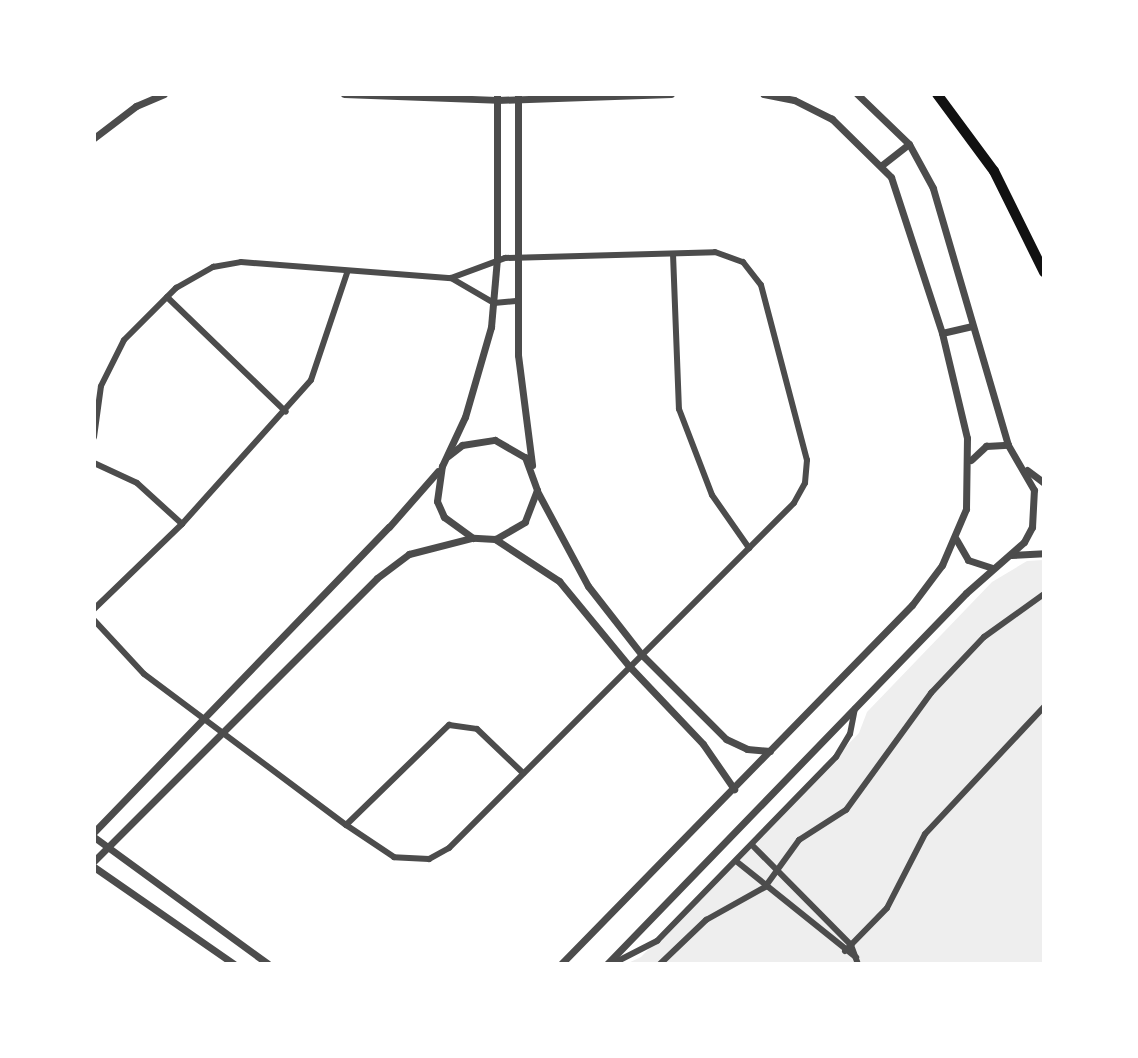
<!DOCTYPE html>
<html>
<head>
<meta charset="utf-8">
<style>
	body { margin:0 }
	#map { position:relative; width:1138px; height:1058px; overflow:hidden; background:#fff; font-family:"Roboto Condensed",sans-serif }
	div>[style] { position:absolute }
	.green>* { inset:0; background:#eee }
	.minor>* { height:6px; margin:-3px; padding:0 3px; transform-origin:3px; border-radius:3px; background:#4c4c4c }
	.tertiary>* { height:7px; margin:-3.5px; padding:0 3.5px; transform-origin:3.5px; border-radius:3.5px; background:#4c4c4c }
	.trunk>* { height:10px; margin:-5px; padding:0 5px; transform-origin:5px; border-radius:5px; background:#111 }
	span { translate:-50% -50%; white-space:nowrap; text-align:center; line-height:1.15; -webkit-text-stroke:8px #fff; paint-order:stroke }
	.frame { position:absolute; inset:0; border:96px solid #fff; pointer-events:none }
</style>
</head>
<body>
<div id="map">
	<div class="green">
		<div style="clip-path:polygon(1044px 560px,1044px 964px,626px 964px,641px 957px,859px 733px,867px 712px,992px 582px,1027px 561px)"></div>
	</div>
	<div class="minor">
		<div style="left:673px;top:254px;width:155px;rotate:87.8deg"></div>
		<div style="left:679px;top:409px;width:92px;rotate:69deg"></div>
		<div style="left:712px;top:495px;width:65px;rotate:55.1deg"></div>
		<div style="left:451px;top:278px;width:50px;rotate:30.2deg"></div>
		<div style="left:494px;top:303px;width:22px;rotate:-5deg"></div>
		<div style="left:167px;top:297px;width:165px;rotate:44deg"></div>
		<div style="left:94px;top:437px;width:51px;rotate:-82.2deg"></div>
		<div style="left:101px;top:386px;width:51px;rotate:-63.4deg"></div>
		<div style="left:124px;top:340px;width:74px;rotate:-45deg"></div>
		<div style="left:176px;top:288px;width:43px;rotate:-29.6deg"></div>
		<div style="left:213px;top:267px;width:28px;rotate:-10deg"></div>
		<div style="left:241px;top:262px;width:211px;rotate:4.4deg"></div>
		<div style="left:451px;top:278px;width:58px;rotate:-20.3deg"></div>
		<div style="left:505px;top:258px;width:210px;rotate:-1.6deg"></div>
		<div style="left:715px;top:252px;width:30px;rotate:20deg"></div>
		<div style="left:743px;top:262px;width:29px;rotate:52deg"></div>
		<div style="left:761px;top:285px;width:181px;rotate:75.3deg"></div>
		<div style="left:807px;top:460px;width:23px;rotate:95deg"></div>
		<div style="left:805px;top:483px;width:23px;rotate:119deg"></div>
		<div style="left:794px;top:503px;width:488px;rotate:135deg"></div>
		<div style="left:449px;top:848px;width:23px;rotate:151deg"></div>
		<div style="left:429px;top:859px;width:35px;rotate:-177deg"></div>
		<div style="left:394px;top:857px;width:58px;rotate:-146.3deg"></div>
		<div style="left:346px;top:825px;width:252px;rotate:-143.2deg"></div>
		<div style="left:144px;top:674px;width:74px;rotate:-132.8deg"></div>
		<div style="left:94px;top:463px;width:47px;rotate:24.9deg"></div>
		<div style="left:137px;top:483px;width:61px;rotate:42.3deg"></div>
		<div style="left:94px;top:609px;width:122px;rotate:-44deg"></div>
		<div style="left:182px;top:524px;width:193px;rotate:-48.1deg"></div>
		<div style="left:311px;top:380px;width:113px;rotate:-71.4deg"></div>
		<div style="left:346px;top:825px;width:144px;rotate:-44.2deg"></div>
		<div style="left:449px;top:725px;width:28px;rotate:8deg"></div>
		<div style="left:477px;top:729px;width:64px;rotate:43.7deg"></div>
		<div style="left:752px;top:845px;width:141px;rotate:45.3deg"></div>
		<div style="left:851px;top:945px;width:20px;rotate:70deg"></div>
		<div style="left:736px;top:861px;width:154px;rotate:38.7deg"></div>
		<div style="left:845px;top:951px;width:60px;rotate:-45.7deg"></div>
		<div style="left:887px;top:908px;width:83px;rotate:-62.8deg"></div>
		<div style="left:925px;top:834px;width:174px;rotate:-46.9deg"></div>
		<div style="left:612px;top:964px;width:51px;rotate:-27.1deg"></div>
		<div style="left:657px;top:941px;width:257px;rotate:-45.8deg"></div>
		<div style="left:836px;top:757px;width:27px;rotate:-59deg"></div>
		<div style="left:850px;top:734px;width:26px;rotate:-79deg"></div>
		<div style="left:660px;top:964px;width:64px;rotate:-43.7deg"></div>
		<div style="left:706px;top:920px;width:68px;rotate:-29.2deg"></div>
		<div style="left:765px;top:887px;width:58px;rotate:-54.1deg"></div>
		<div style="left:799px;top:840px;width:56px;rotate:-32.6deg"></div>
		<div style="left:846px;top:810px;width:145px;rotate:-54deg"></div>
		<div style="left:931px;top:693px;width:77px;rotate:-46.6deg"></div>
		<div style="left:984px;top:637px;width:74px;rotate:-35.6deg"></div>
	</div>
	<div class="tertiary">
		<div style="left:344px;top:94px;width:153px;rotate:2.2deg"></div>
		<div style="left:497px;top:100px;width:174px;rotate:-2deg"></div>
		<div style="left:518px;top:94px;width:261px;rotate:90deg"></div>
		<div style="left:518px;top:355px;width:111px;rotate:82.7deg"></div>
		<div style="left:94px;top:138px;width:53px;rotate:-37.3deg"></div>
		<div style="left:136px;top:106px;width:30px;rotate:-23deg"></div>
		<div style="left:882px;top:165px;width:34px;rotate:-38deg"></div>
		<div style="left:942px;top:333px;width:31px;rotate:-13deg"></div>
		<div style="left:448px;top:456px;width:18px;rotate:-38deg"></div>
		<div style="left:462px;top:445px;width:33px;rotate:-9deg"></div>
		<div style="left:495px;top:440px;width:34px;rotate:30deg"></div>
		<div style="left:525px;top:457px;width:35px;rotate:70deg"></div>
		<div style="left:537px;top:490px;width:34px;rotate:111deg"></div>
		<div style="left:525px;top:522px;width:34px;rotate:150deg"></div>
		<div style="left:495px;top:539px;width:22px;rotate:-177deg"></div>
		<div style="left:473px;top:538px;width:36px;rotate:-144deg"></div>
		<div style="left:444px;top:517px;width:17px;rotate:-114deg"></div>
		<div style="left:437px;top:501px;width:35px;rotate:-82deg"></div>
		<div style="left:442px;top:466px;width:54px;rotate:-64.9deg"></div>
		<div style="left:465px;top:417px;width:94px;rotate:-73.9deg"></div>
		<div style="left:491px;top:327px;width:68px;rotate:-85deg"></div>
		<div style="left:497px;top:259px;width:165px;rotate:-90deg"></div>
		<div style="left:971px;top:460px;width:21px;rotate:-43deg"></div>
		<div style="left:986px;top:446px;width:22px;rotate:-3deg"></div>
		<div style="left:1027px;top:470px;width:21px;rotate:37deg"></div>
		<div style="left:537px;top:491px;width:108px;rotate:61.8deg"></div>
		<div style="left:588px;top:586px;width:88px;rotate:52deg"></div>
		<div style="left:642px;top:655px;width:119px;rotate:45deg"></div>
		<div style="left:726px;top:739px;width:23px;rotate:25deg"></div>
		<div style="left:747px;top:749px;width:23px;rotate:5deg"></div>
		<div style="left:495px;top:539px;width:77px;rotate:33.3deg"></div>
		<div style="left:559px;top:581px;width:112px;rotate:50.5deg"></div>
		<div style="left:630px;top:667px;width:106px;rotate:46.5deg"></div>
		<div style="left:703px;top:744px;width:55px;rotate:55.4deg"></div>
		<div style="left:956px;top:539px;width:24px;rotate:60deg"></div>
		<div style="left:968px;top:560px;width:25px;rotate:18deg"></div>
		<div style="left:1011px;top:555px;width:33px;rotate:-3deg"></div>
		<div style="left:94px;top:832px;width:424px;rotate:-46deg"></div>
		<div style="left:389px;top:527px;width:74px;rotate:-48.8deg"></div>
		<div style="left:94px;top:837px;width:215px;rotate:36.1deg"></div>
		<div style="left:94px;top:861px;width:400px;rotate:-45deg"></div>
		<div style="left:377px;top:578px;width:40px;rotate:-37deg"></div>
		<div style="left:409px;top:554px;width:65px;rotate:-14.3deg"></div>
		<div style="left:94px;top:867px;width:170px;rotate:34.7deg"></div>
		<div style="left:561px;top:964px;width:502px;rotate:-45.65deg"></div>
		<div style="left:912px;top:605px;width:50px;rotate:-53.1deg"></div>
		<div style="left:942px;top:565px;width:61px;rotate:-66.8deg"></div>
		<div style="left:966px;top:509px;width:71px;rotate:-89.2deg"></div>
		<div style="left:967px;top:438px;width:108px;rotate:-103.4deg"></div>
		<div style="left:942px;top:333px;width:164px;rotate:-108.1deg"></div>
		<div style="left:891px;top:177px;width:83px;rotate:-135.5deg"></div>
		<div style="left:832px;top:119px;width:42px;rotate:-153.4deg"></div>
		<div style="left:794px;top:100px;width:31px;rotate:-169deg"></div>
		<div style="left:607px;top:964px;width:516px;rotate:-45.94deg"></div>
		<div style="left:966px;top:593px;width:77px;rotate:-41.3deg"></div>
		<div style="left:1024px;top:542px;width:17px;rotate:-62deg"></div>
		<div style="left:1032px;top:527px;width:37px;rotate:-87deg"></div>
		<div style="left:1034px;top:490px;width:52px;rotate:-120deg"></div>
		<div style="left:1008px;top:445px;width:268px;rotate:-106.3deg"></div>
		<div style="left:933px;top:188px;width:50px;rotate:-118.6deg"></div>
		<div style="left:909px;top:144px;width:72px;rotate:-136.1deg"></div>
	</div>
	<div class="trunk">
		<div style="left:937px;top:94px;width:96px;rotate:53.5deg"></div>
		<div style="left:994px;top:171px;width:113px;rotate:63.7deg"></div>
	</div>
	<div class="frame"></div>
</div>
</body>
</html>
